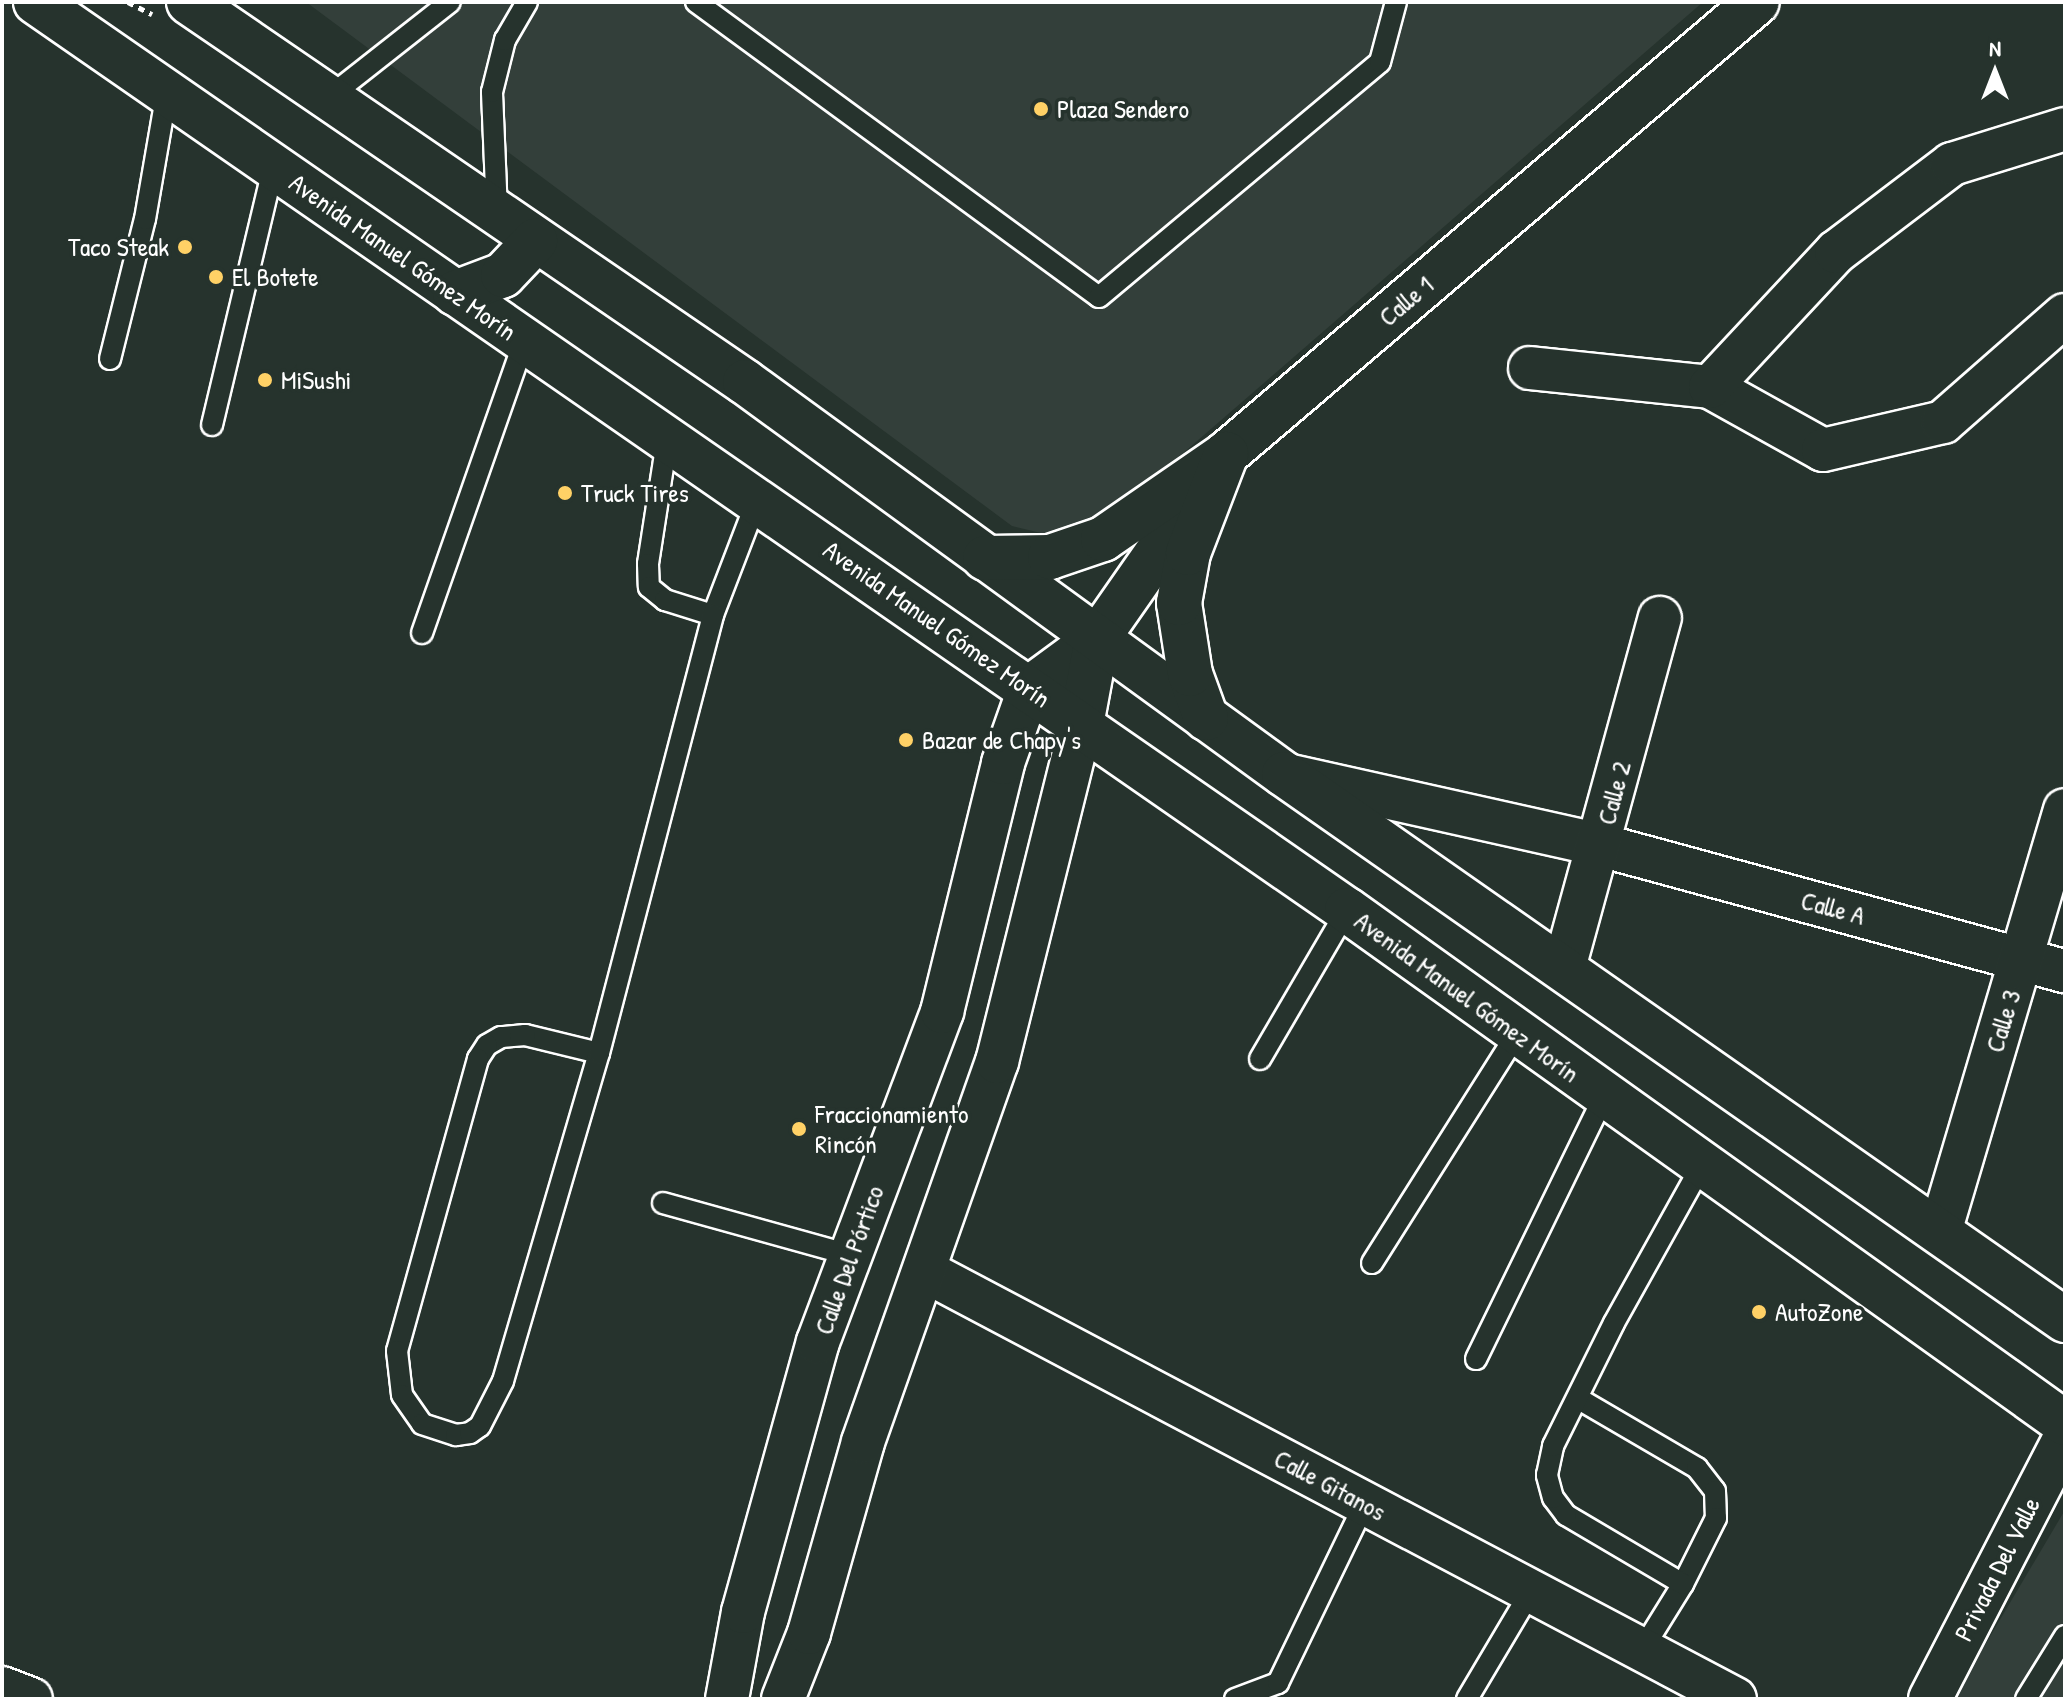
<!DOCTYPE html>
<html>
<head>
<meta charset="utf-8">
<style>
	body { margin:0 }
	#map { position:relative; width:2067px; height:1701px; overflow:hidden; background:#26332d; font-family:"Patrick Hand",sans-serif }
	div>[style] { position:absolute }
	.built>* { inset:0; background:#333f3a }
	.path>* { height:5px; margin-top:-2.5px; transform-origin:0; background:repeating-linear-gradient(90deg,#fff 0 6px,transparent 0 12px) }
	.roads { filter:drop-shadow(2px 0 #fff) drop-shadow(-2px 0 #fff) drop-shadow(0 2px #fff) drop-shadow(0 -2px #fff) }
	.lane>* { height:20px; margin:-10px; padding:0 10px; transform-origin:10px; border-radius:10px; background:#26332d }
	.street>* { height:42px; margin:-21px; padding:0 21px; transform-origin:21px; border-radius:21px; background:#26332d }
	.secondary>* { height:44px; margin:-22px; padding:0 22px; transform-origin:22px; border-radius:22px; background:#26332d }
	.primary>* { height:44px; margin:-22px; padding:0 22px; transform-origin:22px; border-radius:22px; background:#26332d }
	.dots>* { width:22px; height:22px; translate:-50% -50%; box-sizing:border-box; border:4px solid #26332d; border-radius:50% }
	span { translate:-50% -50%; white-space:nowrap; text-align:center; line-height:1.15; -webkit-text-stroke:7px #26332d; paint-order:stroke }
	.poi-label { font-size:26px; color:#fff }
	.left { translate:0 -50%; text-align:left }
	.right { translate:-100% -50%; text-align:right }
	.street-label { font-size:26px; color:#fff }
	.frame { position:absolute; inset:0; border:4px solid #fff; pointer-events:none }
	.north { position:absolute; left:1955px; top:32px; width:80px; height:80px; -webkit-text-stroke:6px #26332d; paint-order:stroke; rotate:0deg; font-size:22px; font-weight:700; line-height:32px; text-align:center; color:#fff }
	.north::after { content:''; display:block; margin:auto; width:28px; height:36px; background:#fff; clip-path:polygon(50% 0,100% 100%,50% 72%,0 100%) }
</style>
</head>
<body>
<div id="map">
	<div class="built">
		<div style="clip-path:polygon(306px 2px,1703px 2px,1091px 533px,1049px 535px,1012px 526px)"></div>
		<div style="clip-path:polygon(2065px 1510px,2065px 1699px,1953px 1699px)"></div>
	</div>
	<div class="path">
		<div style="left:128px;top:2px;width:27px;rotate:27deg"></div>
	</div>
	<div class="roads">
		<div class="lane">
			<div style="left:696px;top:2px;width:499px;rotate:36.2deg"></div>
			<div style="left:1099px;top:297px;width:366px;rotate:-39.9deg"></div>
			<div style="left:1380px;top:62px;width:62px;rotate:-75.1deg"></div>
			<div style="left:328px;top:98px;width:155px;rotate:-38.2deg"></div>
			<div style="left:497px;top:212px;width:120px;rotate:-92.4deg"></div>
			<div style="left:492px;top:92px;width:54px;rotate:-76deg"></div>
			<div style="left:505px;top:40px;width:44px;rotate:-59.9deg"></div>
			<div style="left:110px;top:359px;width:144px;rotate:-76deg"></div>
			<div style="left:145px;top:219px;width:130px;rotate:-80.2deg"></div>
			<div style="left:212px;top:425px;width:267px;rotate:-76.6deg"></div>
			<div style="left:667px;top:441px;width:124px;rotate:98.8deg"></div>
			<div style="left:648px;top:564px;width:23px;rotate:88deg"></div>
			<div style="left:649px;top:587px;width:21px;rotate:39deg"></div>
			<div style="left:665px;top:600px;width:50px;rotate:17.4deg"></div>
			<div style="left:713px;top:615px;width:125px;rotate:-69deg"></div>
			<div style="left:422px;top:633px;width:308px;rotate:-70.7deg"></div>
			<div style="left:599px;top:1053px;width:76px;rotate:-166.3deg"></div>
			<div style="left:525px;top:1035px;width:24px;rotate:175deg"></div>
			<div style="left:501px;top:1037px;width:16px;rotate:150deg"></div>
			<div style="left:487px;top:1045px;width:17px;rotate:123deg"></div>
			<div style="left:478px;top:1059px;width:303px;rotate:105.5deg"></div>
			<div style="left:397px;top:1351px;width:44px;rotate:83.5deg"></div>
			<div style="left:402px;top:1395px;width:35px;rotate:55deg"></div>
			<div style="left:422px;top:1424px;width:36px;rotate:18deg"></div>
			<div style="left:456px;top:1435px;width:14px;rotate:-8deg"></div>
			<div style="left:470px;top:1433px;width:12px;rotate:-35deg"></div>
			<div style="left:480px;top:1426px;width:51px;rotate:-62.9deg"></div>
			<div style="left:503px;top:1381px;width:342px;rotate:-73.7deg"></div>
			<div style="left:599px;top:1053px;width:453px;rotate:-75.4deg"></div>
			<div style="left:1260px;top:1059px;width:173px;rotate:-59.7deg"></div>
			<div style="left:663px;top:1203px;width:195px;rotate:15.5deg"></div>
			<div style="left:1372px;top:1263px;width:273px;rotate:-57.7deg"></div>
			<div style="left:1476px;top:1359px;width:292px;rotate:-64deg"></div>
			<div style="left:1579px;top:1399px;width:137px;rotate:30.3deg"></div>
			<div style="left:1697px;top:1468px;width:29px;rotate:52deg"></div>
			<div style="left:1715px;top:1491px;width:27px;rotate:88deg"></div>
			<div style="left:1716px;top:1518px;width:74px;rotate:116.6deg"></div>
			<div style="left:1642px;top:1650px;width:78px;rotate:-58.2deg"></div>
			<div style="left:1683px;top:1584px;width:136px;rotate:-149.5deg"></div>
			<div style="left:1566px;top:1515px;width:21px;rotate:-127deg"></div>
			<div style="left:1553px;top:1498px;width:24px;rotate:-105deg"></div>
			<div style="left:1547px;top:1475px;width:30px;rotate:-78deg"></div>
			<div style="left:1553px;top:1446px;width:137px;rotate:-63.6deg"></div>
			<div style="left:1614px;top:1323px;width:181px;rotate:-60.9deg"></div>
			<div style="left:1235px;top:1699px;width:46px;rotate:-20.4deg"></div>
			<div style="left:1278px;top:1683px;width:200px;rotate:-64.2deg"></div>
			<div style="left:1467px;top:1699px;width:126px;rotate:-59.3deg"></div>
			<div style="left:2026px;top:1699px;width:74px;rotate:-58.2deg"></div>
		</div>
		<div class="street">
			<div style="left:1530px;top:368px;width:181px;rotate:6deg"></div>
			<div style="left:1710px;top:387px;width:129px;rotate:29.1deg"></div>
			<div style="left:1823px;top:450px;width:123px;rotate:-13.1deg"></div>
			<div style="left:1943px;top:422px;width:162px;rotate:-41.3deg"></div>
			<div style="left:1710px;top:387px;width:185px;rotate:-47deg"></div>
			<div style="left:1836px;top:252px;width:146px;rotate:-37.2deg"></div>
			<div style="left:1952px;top:164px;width:118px;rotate:-17.2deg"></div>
			<div style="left:1287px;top:775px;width:321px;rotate:12.6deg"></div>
			<div style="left:1600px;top:845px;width:482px;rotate:15.2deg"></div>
			<div style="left:1564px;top:968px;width:363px;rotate:-74.7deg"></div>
			<div style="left:1940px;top:1232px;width:440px;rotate:-73.5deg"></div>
			<div style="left:925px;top:1271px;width:916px;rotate:27.85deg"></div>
			<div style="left:2px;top:1688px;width:31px;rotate:21deg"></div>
			<div style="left:727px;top:1699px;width:88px;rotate:-79.6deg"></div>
			<div style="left:743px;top:1612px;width:280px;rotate:-74.5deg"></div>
			<div style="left:818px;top:1342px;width:353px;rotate:-69.4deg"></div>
			<div style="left:942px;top:1012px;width:256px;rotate:-76.2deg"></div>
			<div style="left:1003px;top:763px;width:78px;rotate:-70.6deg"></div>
			<div style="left:783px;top:1699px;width:71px;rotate:-68.5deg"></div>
			<div style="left:809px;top:1633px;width:198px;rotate:-74.2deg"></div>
			<div style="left:863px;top:1442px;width:403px;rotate:-70.6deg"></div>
			<div style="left:997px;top:1062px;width:347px;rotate:-76deg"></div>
			<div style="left:1930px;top:1699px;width:294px;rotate:-62.7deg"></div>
		</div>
		<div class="secondary">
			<div style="left:1029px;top:689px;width:84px;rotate:-36.3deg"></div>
			<div style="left:1097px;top:639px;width:226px;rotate:-55.1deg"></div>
			<div style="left:1226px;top:454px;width:697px;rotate:-40.41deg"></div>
			<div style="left:1081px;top:725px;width:87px;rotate:-79.5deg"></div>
		</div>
		<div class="primary">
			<div style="left:36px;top:2px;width:1595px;rotate:34.71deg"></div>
			<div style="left:1347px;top:910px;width:882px;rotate:35.55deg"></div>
			<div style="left:189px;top:2px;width:673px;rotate:34.35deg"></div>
			<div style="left:745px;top:382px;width:666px;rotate:36.03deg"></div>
			<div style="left:1284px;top:774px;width:953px;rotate:34.96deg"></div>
			<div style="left:455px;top:293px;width:51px;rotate:-20.6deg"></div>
			<div style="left:503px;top:275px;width:47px;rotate:-46.7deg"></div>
			<div style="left:985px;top:558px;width:65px;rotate:-0.9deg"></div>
			<div style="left:1050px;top:557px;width:56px;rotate:-18.8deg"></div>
			<div style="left:1103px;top:539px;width:150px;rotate:-34.6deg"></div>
			<div style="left:1206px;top:718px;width:47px;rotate:-110deg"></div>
			<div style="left:1190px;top:674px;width:72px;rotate:-98.8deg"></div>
			<div style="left:1179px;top:603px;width:51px;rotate:-79.8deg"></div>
			<div style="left:1188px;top:553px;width:106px;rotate:-69deg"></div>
		</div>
	</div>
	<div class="dots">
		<div style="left:1041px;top:109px;background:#ffd166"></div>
		<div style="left:185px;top:247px;background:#ffd166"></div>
		<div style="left:216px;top:277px;background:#ffd166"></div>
		<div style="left:265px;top:380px;background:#ffd166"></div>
		<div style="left:565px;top:493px;background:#ffd166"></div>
		<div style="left:906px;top:740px;background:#ffd166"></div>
		<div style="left:799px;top:1129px;background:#ffd166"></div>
		<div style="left:1759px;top:1312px;background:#ffd166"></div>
	</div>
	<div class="poi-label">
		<span class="left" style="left:1057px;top:109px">Plaza Sendero</span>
		<span class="right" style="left:169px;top:247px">Taco Steak</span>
		<span class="left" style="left:232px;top:277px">El Botete</span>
		<span class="left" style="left:281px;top:380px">MiSushi</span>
		<span class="left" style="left:581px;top:493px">Truck Tires</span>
		<span class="left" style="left:922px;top:740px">Bazar de Chapy's</span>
		<span class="left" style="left:815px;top:1129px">Fraccionamiento<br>Rincón</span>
		<span class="left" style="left:1775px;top:1312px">AutoZone</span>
	</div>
	<div class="street-label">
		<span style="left:403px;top:257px;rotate:35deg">Avenida Manuel Gómez Morín</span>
		<span style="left:1406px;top:301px;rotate:-40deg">Calle 1</span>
		<span style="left:937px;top:624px;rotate:35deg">Avenida Manuel Gómez Morín</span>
		<span style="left:1614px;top:793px;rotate:-75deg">Calle 2</span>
		<span style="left:1833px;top:908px;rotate:15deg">Calle A</span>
		<span style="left:1467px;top:997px;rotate:36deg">Avenida Manuel Gómez Morín</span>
		<span style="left:2003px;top:1021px;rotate:-73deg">Calle 3</span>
		<span style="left:849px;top:1260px;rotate:-70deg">Calle Del Pórtico</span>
		<span style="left:1330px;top:1485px;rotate:28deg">Calle Gitanos</span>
		<span style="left:1997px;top:1569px;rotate:-63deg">Privada Del Valle</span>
	</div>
	<div class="frame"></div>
	<div class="north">N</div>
</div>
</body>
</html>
